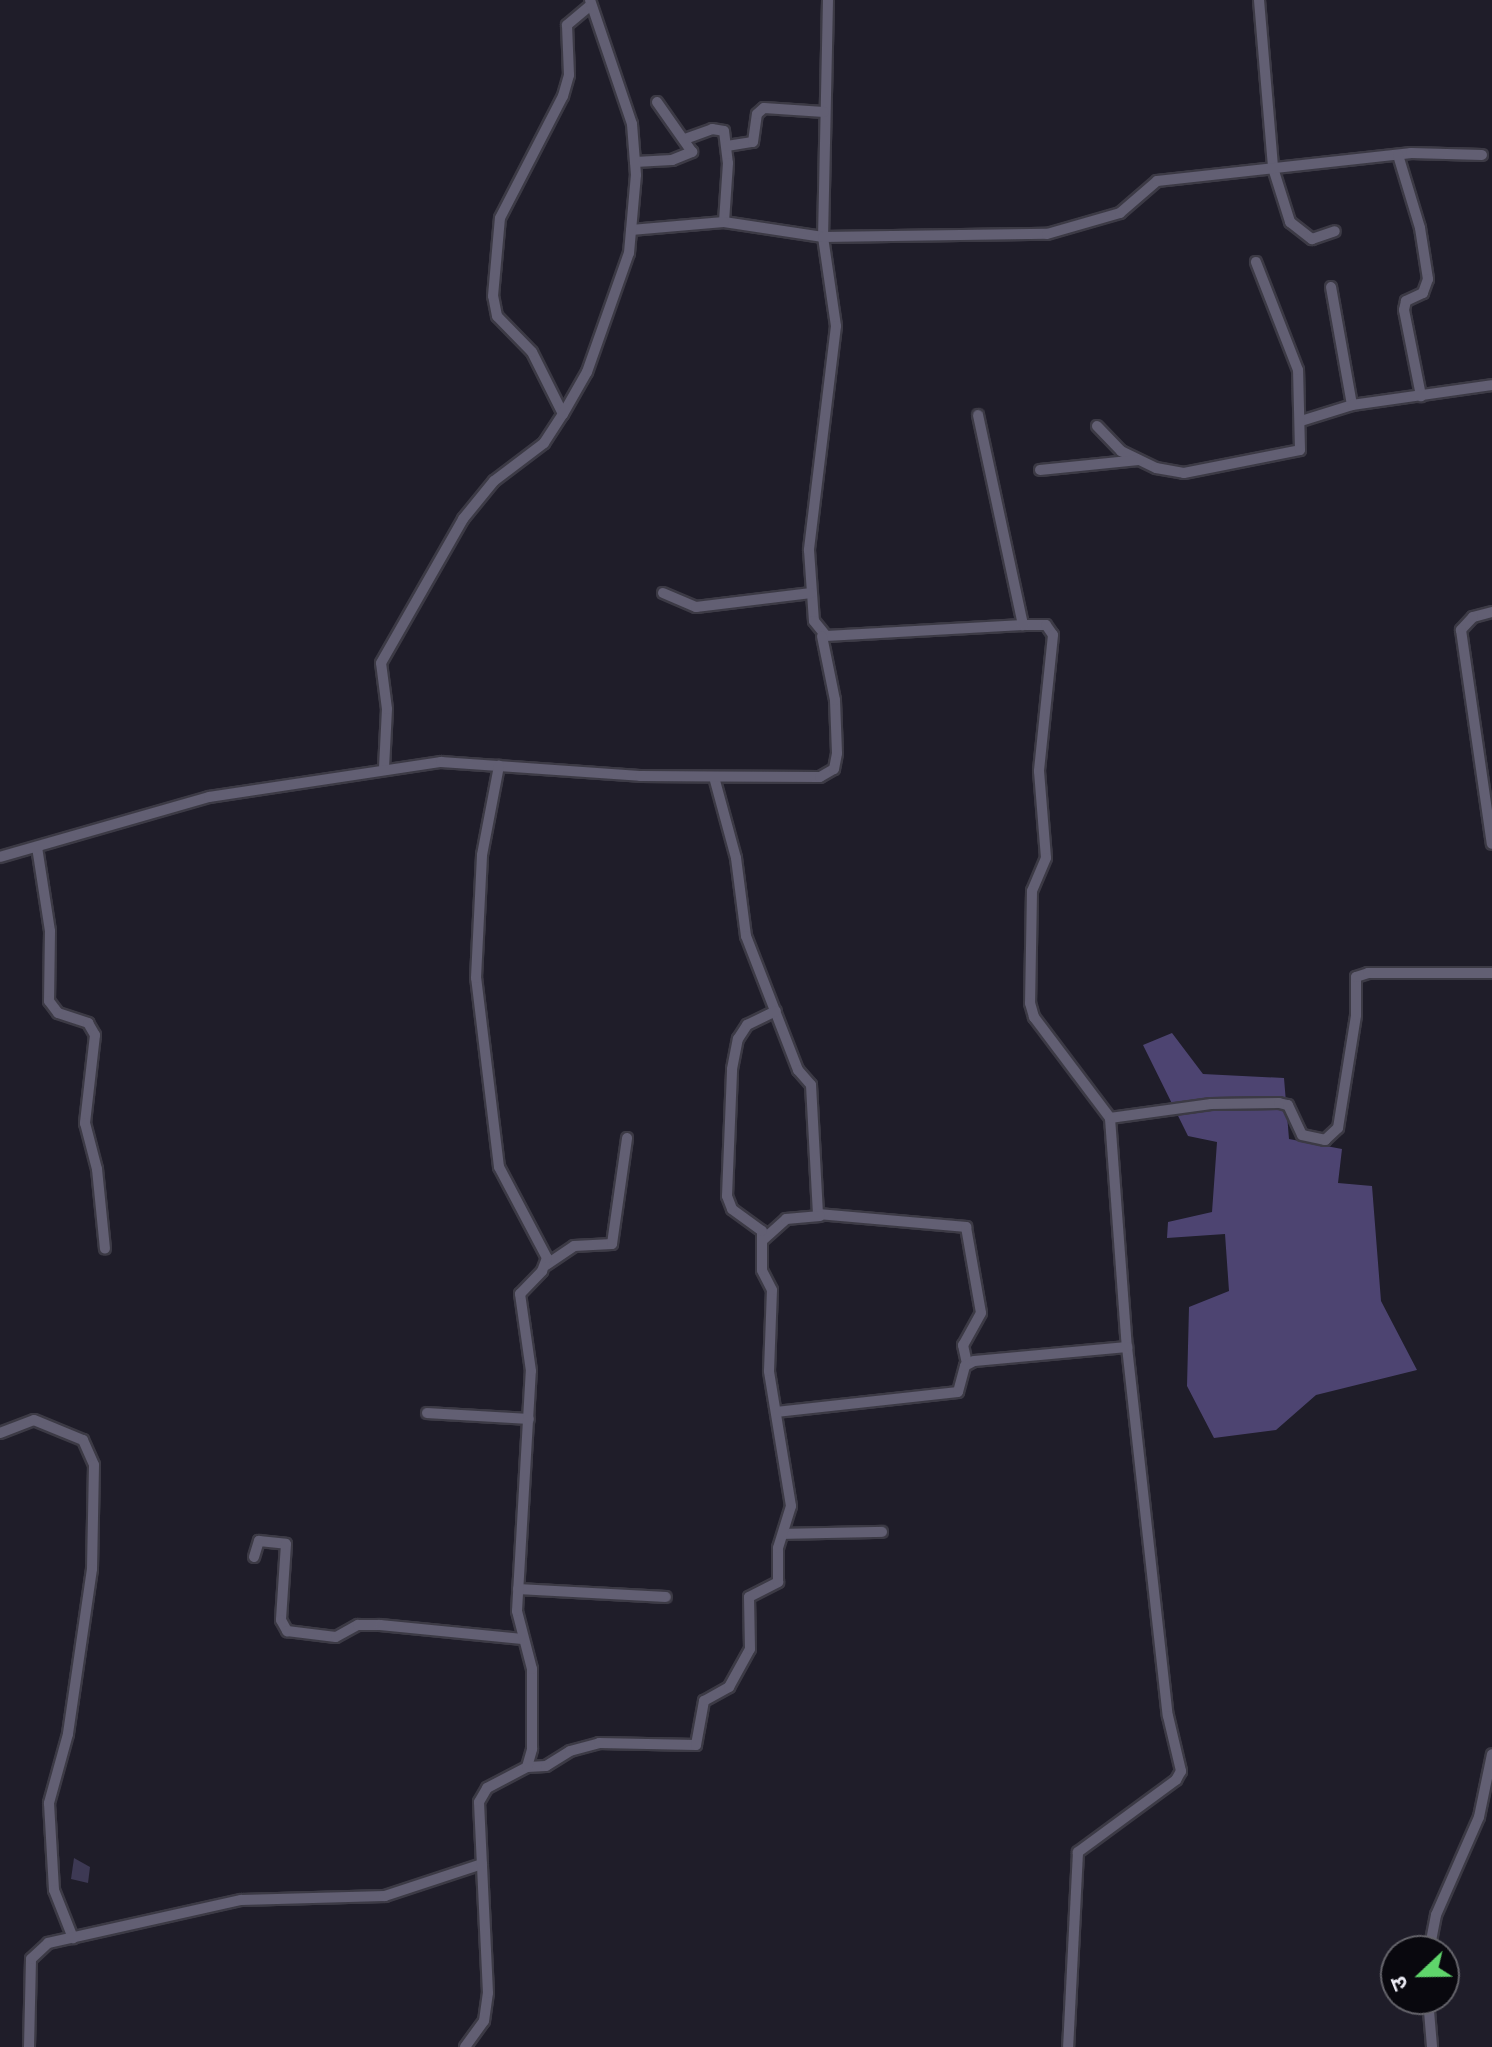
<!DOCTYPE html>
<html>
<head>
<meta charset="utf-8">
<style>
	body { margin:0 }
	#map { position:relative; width:1492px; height:2047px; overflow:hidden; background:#1f1d29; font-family:"Crimson Pro","Noto Sans Devanagari",serif }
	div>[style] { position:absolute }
	.green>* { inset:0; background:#3d3954 }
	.forest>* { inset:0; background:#4d4471 }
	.roads { filter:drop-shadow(2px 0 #3c3a45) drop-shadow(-2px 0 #3c3a45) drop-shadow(0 2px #3c3a45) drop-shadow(0 -2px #3c3a45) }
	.street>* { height:10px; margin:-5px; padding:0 5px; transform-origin:5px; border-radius:5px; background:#625f73 }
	span { translate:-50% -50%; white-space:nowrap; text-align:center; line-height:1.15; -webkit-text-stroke:8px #09080e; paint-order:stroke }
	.north { position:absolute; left:1380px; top:1935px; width:80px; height:80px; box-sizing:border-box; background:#09080e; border:2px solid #64636a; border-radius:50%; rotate:248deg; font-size:22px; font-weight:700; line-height:32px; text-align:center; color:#ecebf4 }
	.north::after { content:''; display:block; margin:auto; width:28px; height:36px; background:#5fd56b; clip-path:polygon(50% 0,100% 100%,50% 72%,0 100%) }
</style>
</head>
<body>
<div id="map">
	<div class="green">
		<div style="clip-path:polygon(74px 1858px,90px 1867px,88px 1883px,71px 1879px)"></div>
	</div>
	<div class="forest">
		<div style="clip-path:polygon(1172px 1033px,1203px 1074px,1284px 1078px,1289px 1139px,1342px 1149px,1338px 1183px,1372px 1186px,1381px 1301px,1417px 1370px,1316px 1395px,1276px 1430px,1214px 1438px,1187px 1386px,1189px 1307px,1229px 1291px,1225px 1234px,1167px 1238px,1168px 1222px,1212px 1212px,1217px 1142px,1188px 1136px,1143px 1045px)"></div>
	</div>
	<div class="roads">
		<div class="street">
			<div style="left:828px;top:0;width:237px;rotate:91.2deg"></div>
			<div style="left:823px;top:237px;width:90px;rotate:81.7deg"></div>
			<div style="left:836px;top:326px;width:226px;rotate:96.9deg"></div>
			<div style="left:809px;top:550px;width:71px;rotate:86deg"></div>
			<div style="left:814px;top:621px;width:19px;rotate:51deg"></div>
			<div style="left:826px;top:636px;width:197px;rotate:-3.2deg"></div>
			<div style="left:1023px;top:625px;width:23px"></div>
			<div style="left:1046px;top:625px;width:12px;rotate:55deg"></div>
			<div style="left:1053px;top:635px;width:137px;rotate:95.9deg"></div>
			<div style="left:1039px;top:771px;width:87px;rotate:85.4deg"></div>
			<div style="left:1046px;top:858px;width:36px;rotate:113deg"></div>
			<div style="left:1032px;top:891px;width:112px;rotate:91deg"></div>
			<div style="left:1030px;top:1003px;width:15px;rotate:74deg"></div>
			<div style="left:1034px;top:1017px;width:126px;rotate:53deg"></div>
			<div style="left:1110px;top:1118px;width:230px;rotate:85.8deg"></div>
			<div style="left:1127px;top:1347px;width:371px;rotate:83.7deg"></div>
			<div style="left:1168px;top:1716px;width:57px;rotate:76.7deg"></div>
			<div style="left:1181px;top:1771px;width:10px;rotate:119deg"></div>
			<div style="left:1176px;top:1780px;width:122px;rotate:143.7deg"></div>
			<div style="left:1078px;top:1852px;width:195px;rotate:92.9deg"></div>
			<div style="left:1259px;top:0;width:169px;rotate:85.2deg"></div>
			<div style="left:1273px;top:168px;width:57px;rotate:72.5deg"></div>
			<div style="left:1290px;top:222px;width:28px;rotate:38deg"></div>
			<div style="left:1312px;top:239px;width:24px;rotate:-19deg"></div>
			<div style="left:685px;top:139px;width:29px;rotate:-20deg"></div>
			<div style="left:712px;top:129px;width:12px;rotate:9deg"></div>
			<div style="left:724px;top:131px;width:32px;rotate:83deg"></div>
			<div style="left:728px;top:163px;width:59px;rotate:93.9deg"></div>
			<div style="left:724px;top:222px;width:100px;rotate:8.6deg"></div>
			<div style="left:823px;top:237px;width:224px;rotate:-0.8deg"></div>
			<div style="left:1047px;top:234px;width:76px;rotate:-16deg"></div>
			<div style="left:1120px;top:213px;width:49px;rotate:-40.9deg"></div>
			<div style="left:1157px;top:181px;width:256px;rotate:-6.3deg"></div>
			<div style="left:1411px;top:153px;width:71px;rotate:1.6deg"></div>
			<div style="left:727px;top:146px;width:26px;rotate:-9deg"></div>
			<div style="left:753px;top:142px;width:28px;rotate:-82deg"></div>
			<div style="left:757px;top:114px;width:9px;rotate:-41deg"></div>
			<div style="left:764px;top:108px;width:60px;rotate:3.8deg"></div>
			<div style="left:1398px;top:155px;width:76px;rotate:73.2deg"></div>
			<div style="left:1420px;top:228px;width:52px;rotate:81.1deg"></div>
			<div style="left:1428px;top:279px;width:15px;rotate:110deg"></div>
			<div style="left:1423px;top:293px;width:19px;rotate:155deg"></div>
			<div style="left:1406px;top:301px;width:9px;rotate:103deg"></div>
			<div style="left:1404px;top:310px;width:88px;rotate:78.8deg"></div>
			<div style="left:635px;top:162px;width:37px;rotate:-3deg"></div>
			<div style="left:672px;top:160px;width:22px;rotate:-22deg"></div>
			<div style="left:692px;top:152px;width:61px;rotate:-125deg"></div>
			<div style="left:631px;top:230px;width:93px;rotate:-4.9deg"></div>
			<div style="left:1331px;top:287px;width:120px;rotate:79.9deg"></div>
			<div style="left:563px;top:414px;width:69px;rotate:-116.6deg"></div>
			<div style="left:532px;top:352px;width:50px;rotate:-134.2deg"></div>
			<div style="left:497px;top:316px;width:20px;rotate:-101deg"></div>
			<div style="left:493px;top:296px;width:78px;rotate:-84.9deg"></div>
			<div style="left:500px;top:218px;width:137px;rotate:-62.7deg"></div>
			<div style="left:563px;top:96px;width:22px;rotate:-74deg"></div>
			<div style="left:569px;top:75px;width:50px;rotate:-92.3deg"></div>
			<div style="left:567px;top:25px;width:31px;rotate:-40deg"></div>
			<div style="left:978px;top:415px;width:215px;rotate:77.9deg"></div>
			<div style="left:1301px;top:421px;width:53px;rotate:-17.4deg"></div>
			<div style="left:1352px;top:405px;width:141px;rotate:-8.1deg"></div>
			<div style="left:1097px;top:426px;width:35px;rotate:46deg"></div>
			<div style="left:1121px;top:451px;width:39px;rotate:26deg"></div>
			<div style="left:1156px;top:468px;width:28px;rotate:10deg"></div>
			<div style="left:1184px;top:473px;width:118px;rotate:-11.2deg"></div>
			<div style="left:1300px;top:450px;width:80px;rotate:-91.4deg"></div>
			<div style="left:1298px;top:370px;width:116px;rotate:-111.3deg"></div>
			<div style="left:1040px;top:470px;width:99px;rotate:-5.8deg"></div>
			<div style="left:663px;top:593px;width:36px;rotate:23deg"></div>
			<div style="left:696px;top:607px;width:116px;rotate:-6.9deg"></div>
			<div style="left:1492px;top:612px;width:20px;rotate:165deg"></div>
			<div style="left:1473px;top:617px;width:18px;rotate:133deg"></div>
			<div style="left:1461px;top:630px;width:216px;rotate:81.8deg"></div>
			<div style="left:384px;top:768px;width:59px;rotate:-87.1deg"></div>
			<div style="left:387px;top:709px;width:46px;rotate:-97.4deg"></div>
			<div style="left:381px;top:663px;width:166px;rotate:-60.3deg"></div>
			<div style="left:463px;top:519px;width:49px;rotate:-50.8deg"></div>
			<div style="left:494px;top:481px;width:63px;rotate:-37.2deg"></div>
			<div style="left:544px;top:443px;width:35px;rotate:-57deg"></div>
			<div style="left:563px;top:414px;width:48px;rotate:-60.3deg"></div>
			<div style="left:587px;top:372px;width:126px;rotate:-70.6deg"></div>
			<div style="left:629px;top:253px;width:78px;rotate:-84.9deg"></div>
			<div style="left:636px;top:175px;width:51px;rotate:-94.5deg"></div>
			<div style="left:632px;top:124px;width:131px;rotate:-108.7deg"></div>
			<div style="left:714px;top:777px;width:84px;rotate:74.8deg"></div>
			<div style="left:736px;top:858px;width:79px;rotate:82.7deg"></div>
			<div style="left:746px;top:936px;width:144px;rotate:68.8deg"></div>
			<div style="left:798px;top:1070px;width:20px;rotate:49deg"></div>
			<div style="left:811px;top:1085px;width:129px;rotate:86.9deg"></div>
			<div style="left:818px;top:1214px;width:149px;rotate:5deg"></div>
			<div style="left:966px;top:1227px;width:87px;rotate:80.1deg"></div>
			<div style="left:981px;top:1313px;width:37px;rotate:119deg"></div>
			<div style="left:963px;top:1345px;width:19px;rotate:78deg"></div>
			<div style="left:37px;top:847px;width:85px;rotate:81.2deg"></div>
			<div style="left:50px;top:931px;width:70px;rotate:90.8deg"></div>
			<div style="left:49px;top:1001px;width:15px;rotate:53deg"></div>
			<div style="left:58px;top:1013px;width:32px;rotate:18deg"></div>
			<div style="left:88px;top:1023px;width:14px;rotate:60deg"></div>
			<div style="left:95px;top:1035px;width:89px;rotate:96.5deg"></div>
			<div style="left:85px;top:1123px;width:48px;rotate:75.4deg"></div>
			<div style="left:97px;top:1169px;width:80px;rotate:84.3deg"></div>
			<div style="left:0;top:857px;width:217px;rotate:-16deg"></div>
			<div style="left:209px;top:797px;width:235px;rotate:-8.6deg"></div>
			<div style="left:441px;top:762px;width:199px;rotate:4deg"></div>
			<div style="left:640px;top:776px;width:180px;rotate:0.3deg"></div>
			<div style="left:820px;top:777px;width:16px;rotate:-30deg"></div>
			<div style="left:834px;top:769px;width:16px;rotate:-79deg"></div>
			<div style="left:837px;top:753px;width:53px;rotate:-92.2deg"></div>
			<div style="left:835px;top:700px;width:65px;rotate:-101.5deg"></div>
			<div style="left:1110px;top:1118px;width:102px;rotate:-7.9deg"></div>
			<div style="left:1211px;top:1104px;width:68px;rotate:-0.8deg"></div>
			<div style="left:1279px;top:1103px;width:9px;rotate:13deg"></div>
			<div style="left:1288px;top:1105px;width:33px;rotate:65deg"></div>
			<div style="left:1302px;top:1135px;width:24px;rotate:12deg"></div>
			<div style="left:1325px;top:1140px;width:18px;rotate:-43deg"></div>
			<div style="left:1338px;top:1128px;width:114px;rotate:-80.9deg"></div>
			<div style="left:1356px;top:1015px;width:38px;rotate:-90deg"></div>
			<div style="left:1356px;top:977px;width:13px;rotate:-18deg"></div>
			<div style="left:1368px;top:973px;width:124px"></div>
			<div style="left:764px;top:1239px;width:30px;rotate:-42deg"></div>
			<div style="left:786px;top:1219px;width:34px;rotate:-5deg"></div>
			<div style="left:546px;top:1265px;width:34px;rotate:-34deg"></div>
			<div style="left:574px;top:1246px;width:38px;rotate:-3deg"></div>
			<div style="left:612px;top:1244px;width:107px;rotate:-81.9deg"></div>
			<div style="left:776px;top:1412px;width:183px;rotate:-6.3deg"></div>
			<div style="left:958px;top:1392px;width:27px;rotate:-75deg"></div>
			<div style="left:965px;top:1366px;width:10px;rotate:-29deg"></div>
			<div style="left:974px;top:1361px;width:154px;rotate:-5.2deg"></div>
			<div style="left:427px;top:1413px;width:102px;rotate:3.4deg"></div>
			<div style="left:0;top:1433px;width:36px;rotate:-21deg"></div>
			<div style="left:34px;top:1420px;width:53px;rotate:22.2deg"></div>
			<div style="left:83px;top:1440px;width:27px;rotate:66deg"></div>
			<div style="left:94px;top:1465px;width:104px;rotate:91.1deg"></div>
			<div style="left:92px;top:1569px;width:167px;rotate:98.3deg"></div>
			<div style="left:68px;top:1734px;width:72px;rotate:105.4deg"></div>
			<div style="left:49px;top:1803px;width:87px;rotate:86.7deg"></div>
			<div style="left:54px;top:1890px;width:52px;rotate:68.4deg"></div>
			<div style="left:783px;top:1534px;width:99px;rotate:-1.2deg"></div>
			<div style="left:254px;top:1557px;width:17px;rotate:-73deg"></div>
			<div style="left:259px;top:1541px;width:27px;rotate:6deg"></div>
			<div style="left:286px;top:1544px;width:76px;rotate:93.8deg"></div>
			<div style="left:281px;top:1620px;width:13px;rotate:61deg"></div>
			<div style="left:287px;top:1631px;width:49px;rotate:7deg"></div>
			<div style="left:336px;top:1637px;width:25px;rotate:-29deg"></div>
			<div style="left:358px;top:1625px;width:22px"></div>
			<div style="left:380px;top:1625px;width:143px;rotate:5.6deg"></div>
			<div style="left:518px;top:1589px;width:148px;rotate:3.1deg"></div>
			<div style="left:527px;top:1767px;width:19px;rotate:-3deg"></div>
			<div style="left:546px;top:1766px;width:28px;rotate:-32deg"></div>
			<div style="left:570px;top:1751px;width:30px;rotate:-15deg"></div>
			<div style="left:599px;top:1743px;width:97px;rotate:1.2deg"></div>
			<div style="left:696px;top:1745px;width:45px;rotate:-79.7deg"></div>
			<div style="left:704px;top:1701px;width:29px;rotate:-29deg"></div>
			<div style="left:729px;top:1687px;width:43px;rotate:-61.1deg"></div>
			<div style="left:750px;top:1649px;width:52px;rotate:-91.1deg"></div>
			<div style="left:749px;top:1597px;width:33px;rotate:-27deg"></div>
			<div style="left:778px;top:1582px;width:34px;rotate:-90deg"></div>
			<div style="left:778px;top:1548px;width:44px;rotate:-72.8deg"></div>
			<div style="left:791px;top:1506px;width:137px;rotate:-99.3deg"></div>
			<div style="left:769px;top:1371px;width:81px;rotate:-87.9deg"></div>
			<div style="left:772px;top:1290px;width:22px;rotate:-117deg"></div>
			<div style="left:762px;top:1270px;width:39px;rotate:-90deg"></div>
			<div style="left:762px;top:1231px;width:37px;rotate:-144deg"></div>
			<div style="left:732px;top:1209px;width:14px;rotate:-111deg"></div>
			<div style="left:727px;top:1196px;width:127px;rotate:-87.7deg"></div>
			<div style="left:732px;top:1069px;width:31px;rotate:-79deg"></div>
			<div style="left:738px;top:1039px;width:17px;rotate:-57deg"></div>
			<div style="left:747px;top:1025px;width:32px;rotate:-26deg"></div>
			<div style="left:1429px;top:1951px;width:37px;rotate:-79deg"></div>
			<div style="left:1436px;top:1915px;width:107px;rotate:-66.3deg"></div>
			<div style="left:1479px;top:1817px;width:64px;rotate:-78.3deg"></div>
			<div style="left:1428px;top:1999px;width:48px;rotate:85.2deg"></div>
			<div style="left:29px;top:2047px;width:88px;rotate:-88.7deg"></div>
			<div style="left:31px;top:1959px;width:23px;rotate:-43deg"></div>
			<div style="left:48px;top:1943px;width:198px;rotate:-12.6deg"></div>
			<div style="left:241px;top:1900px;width:144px;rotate:-1.6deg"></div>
			<div style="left:385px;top:1896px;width:102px;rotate:-18.3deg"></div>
			<div style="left:465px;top:2047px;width:32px;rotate:-54deg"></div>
			<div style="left:484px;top:2021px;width:28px;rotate:-82deg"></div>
			<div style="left:488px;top:1993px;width:191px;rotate:-92.7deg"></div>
			<div style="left:479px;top:1802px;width:16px;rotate:-60deg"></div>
			<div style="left:487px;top:1788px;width:45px;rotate:-27.7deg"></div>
			<div style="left:527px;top:1767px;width:19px;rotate:-74deg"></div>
			<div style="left:532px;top:1749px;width:80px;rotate:-90deg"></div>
			<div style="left:532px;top:1669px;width:60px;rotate:-104.5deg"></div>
			<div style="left:517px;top:1611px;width:240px;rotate:-86.7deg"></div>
			<div style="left:531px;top:1371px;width:78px;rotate:-98.1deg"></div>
			<div style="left:520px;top:1294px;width:32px;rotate:-46deg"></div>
			<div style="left:542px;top:1271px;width:14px;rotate:-69deg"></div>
			<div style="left:547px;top:1258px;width:103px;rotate:-117.8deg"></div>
			<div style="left:499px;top:1167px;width:190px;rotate:-96.9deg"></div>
			<div style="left:476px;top:978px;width:123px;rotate:-87.2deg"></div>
			<div style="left:482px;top:855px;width:91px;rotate:-79.2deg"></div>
		</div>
	</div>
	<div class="north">उ</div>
</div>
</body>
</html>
